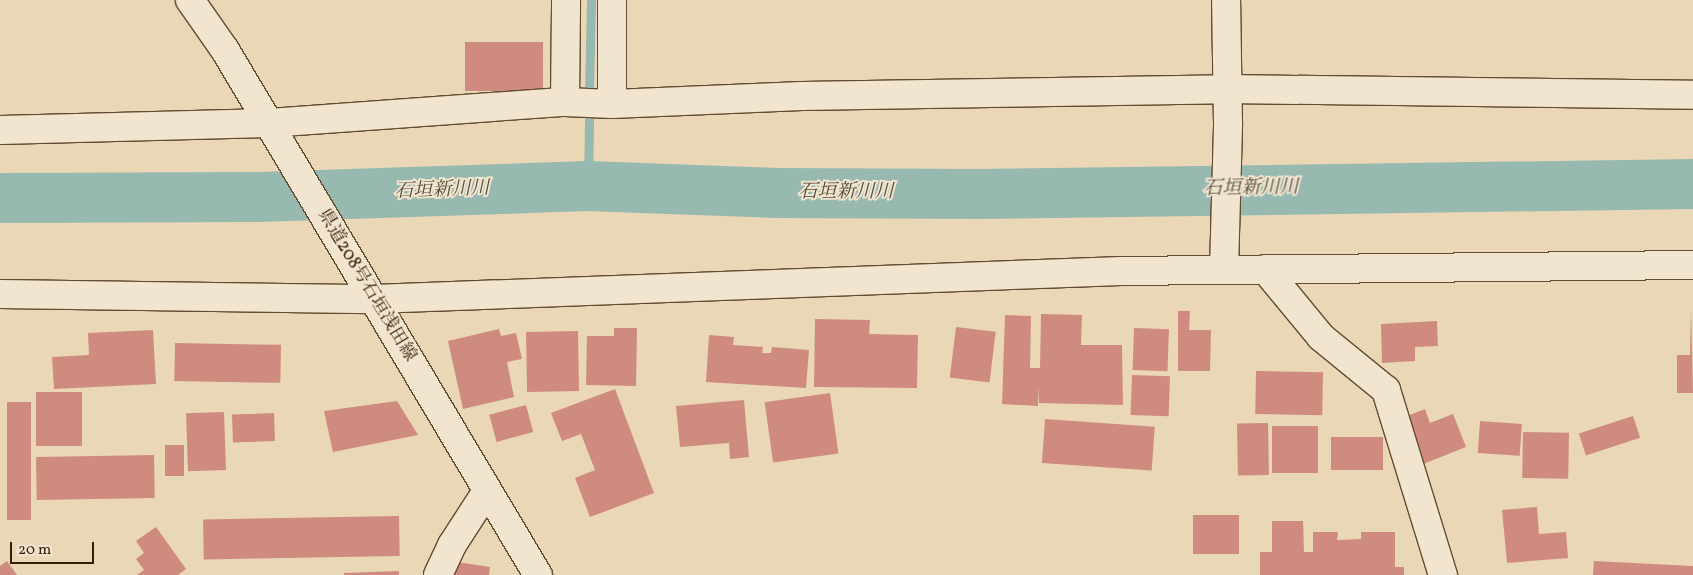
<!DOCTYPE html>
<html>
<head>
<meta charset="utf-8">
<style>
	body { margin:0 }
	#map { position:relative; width:1693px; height:575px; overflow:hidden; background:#e9d7b6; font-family:Vollkorn,"Noto Serif JP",serif }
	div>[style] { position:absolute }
	.stream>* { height:9px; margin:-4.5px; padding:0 4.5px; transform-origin:4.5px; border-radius:4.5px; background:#97b9b0 }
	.river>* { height:50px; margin:-25px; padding:0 25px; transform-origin:25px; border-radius:25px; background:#97b9b0 }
	.building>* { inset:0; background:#cf8b7f; transform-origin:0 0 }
	.roads { filter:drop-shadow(1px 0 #634b30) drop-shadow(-1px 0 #634b30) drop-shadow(0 1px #634b30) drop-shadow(0 -1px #634b30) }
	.minor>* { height:28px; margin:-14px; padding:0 14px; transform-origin:14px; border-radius:14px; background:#f1e5d0 }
	.tertiary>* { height:28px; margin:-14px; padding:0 14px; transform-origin:14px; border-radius:14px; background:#f1e5d0 }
	.secondary>* { height:28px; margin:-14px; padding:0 14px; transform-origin:14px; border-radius:14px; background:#f1e5d0 }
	span { translate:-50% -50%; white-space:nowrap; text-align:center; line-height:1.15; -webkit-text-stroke:4px #f1e5d0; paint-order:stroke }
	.street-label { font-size:18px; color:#361c04 }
	.water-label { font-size:19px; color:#534b38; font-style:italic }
	.scale { position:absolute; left:10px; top:542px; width:84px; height:22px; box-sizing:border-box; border:2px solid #361c04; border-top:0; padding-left:6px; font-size:15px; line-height:18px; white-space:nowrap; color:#361c04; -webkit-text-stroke:4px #f1e5d0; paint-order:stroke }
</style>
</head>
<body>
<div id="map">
	<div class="stream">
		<div style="left:589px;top:91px;width:91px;rotate:-88.7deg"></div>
		<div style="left:588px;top:186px;width:67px;rotate:-89.1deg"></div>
	</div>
	<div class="river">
		<div style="left:0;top:198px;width:258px;rotate:-0.2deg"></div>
		<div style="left:258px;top:197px;width:330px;rotate:-1.9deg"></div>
		<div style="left:588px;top:186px;width:190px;rotate:2.1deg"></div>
		<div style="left:778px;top:193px;width:201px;rotate:0.3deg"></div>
		<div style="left:979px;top:194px;width:714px;rotate:-0.8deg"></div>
	</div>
	<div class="building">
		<div style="left:543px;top:42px;width:49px;height:78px;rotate:90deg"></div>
		<div style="clip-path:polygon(1691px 309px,1693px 393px,1677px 393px,1677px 355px,1690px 355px)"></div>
		<div style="clip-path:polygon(1178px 311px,1190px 311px,1189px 330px,1211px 330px,1210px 371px,1178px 371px)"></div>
		<div style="clip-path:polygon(1041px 314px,1082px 315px,1081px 345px,1122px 345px,1123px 405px,1039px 403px,1038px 386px,1038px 406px,1002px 404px,1005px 315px,1031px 316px,1030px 368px,1040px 368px)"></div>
		<div style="clip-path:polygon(815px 319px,870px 320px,869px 334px,918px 335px,917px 388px,814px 387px)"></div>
		<div style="clip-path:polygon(1437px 321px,1438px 346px,1415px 347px,1415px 361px,1382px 363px,1381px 324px)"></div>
		<div style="left:956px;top:327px;width:40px;height:51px;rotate:7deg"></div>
		<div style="clip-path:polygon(614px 328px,637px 328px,636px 386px,586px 385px,587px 336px,614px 336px)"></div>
		<div style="left:1134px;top:328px;width:35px;height:42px;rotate:2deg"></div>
		<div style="clip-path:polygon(499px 329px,501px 336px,516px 333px,522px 359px,507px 362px,514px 397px,463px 409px,448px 341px)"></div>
		<div style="clip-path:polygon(153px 330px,156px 384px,54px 389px,52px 357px,89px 355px,88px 333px)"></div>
		<div style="left:578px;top:331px;width:60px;height:52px;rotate:89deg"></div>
		<div style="clip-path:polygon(709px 335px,734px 337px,733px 345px,763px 347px,762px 353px,771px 353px,772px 347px,809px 350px,806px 388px,706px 382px)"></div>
		<div style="left:175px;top:343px;width:106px;height:38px;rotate:1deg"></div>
		<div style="left:1256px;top:371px;width:67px;height:43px;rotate:1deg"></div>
		<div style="left:1132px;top:375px;width:38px;height:40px;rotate:2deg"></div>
		<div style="clip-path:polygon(615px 389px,654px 493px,590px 517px,575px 478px,595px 470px,581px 434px,562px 441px,551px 413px)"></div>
		<div style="left:82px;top:392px;width:54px;height:46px;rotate:90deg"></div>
		<div style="left:830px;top:393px;width:61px;height:66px;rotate:82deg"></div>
		<div style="clip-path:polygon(744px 400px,749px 457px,730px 459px,729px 443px,680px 447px,676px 406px)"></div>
		<div style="clip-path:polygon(397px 401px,418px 435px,333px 452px,324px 411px)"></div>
		<div style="left:7px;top:402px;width:24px;height:118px"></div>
		<div style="left:526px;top:405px;width:28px;height:38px;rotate:75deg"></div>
		<div style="clip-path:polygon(1425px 409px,1430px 423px,1453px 414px,1466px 447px,1418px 466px,1400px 419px)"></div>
		<div style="left:224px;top:412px;width:58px;height:38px;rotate:88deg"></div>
		<div style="left:274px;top:413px;width:28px;height:42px;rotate:88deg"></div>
		<div style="left:1633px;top:416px;width:23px;height:57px;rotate:72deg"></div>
		<div style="left:1045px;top:419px;width:110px;height:44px;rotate:4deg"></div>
		<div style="left:1480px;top:421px;width:42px;height:32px;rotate:4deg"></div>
		<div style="left:1268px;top:423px;width:52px;height:31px;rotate:89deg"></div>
		<div style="left:1272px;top:426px;width:46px;height:47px"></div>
		<div style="left:1523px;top:432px;width:46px;height:46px;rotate:1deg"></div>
		<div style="left:1383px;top:437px;width:33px;height:52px;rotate:90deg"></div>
		<div style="left:184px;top:445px;width:31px;height:19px;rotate:90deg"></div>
		<div style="left:154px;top:455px;width:43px;height:118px;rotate:89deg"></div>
		<div style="clip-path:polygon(1537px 507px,1539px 534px,1566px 532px,1568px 558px,1507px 563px,1502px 510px)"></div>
		<div style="left:1239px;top:515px;width:39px;height:46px;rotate:90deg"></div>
		<div style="left:399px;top:516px;width:40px;height:196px;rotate:89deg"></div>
		<div style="clip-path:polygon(1272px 521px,1303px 521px,1304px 552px,1313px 552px,1313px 532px,1338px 532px,1337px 540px,1361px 539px,1361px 532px,1395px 532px,1395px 567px,1404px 567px,1404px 575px,1260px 575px,1260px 552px,1272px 552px)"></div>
		<div style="clip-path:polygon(156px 527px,186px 569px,178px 575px,137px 575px,144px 570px,136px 559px,144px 553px,136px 541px)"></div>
		<div style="clip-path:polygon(7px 561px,17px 575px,0 575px,0 566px)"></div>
		<div style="clip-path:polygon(1594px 561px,1693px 566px,1693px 575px,1593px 575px)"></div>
		<div style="clip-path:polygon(457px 562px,490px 567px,489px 575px,445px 575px,445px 571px,456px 572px)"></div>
		<div style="clip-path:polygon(399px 571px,399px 575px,344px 575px,344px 573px)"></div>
	</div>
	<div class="roads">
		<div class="minor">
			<div style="left:565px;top:102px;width:102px;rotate:-89.4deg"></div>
			<div style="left:612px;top:104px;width:104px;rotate:-90deg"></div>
			<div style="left:0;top:130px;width:269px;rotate:-1.5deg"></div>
			<div style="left:269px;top:123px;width:297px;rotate:-4.1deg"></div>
			<div style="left:565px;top:102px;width:47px;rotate:2.4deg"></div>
			<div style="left:612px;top:104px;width:190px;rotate:-2.4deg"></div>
			<div style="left:802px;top:96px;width:424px;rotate:-0.9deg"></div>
			<div style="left:1226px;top:89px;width:467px;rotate:0.7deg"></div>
			<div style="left:1265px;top:269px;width:88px;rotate:50.5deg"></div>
			<div style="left:1321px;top:337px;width:84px;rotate:39.2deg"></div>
			<div style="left:1386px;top:390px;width:194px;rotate:72.9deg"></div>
			<div style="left:1224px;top:270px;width:147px;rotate:-88.4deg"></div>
			<div style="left:1228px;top:123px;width:123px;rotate:-90.9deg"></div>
			<div style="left:438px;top:575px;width:33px;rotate:-65deg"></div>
			<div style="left:452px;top:545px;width:64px;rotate:-57.1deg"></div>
		</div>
		<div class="tertiary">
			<div style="left:0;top:294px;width:374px;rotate:0.8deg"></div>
			<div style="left:374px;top:299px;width:748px;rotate:-2.15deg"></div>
			<div style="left:1121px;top:271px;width:572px;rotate:-0.6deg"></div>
		</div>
		<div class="secondary">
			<div style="left:190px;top:0;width:61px;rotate:55deg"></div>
			<div style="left:225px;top:50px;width:611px;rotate:59.2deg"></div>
		</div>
	</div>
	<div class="street-label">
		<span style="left:366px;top:286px;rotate:59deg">県道208号石垣浅田線</span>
	</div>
	<div class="water-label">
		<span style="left:1251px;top:189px;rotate:-1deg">石垣新川川</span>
		<span style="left:442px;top:191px;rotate:-2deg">石垣新川川</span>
		<span style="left:846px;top:193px">石垣新川川</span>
	</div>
	<div class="scale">20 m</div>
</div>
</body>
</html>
